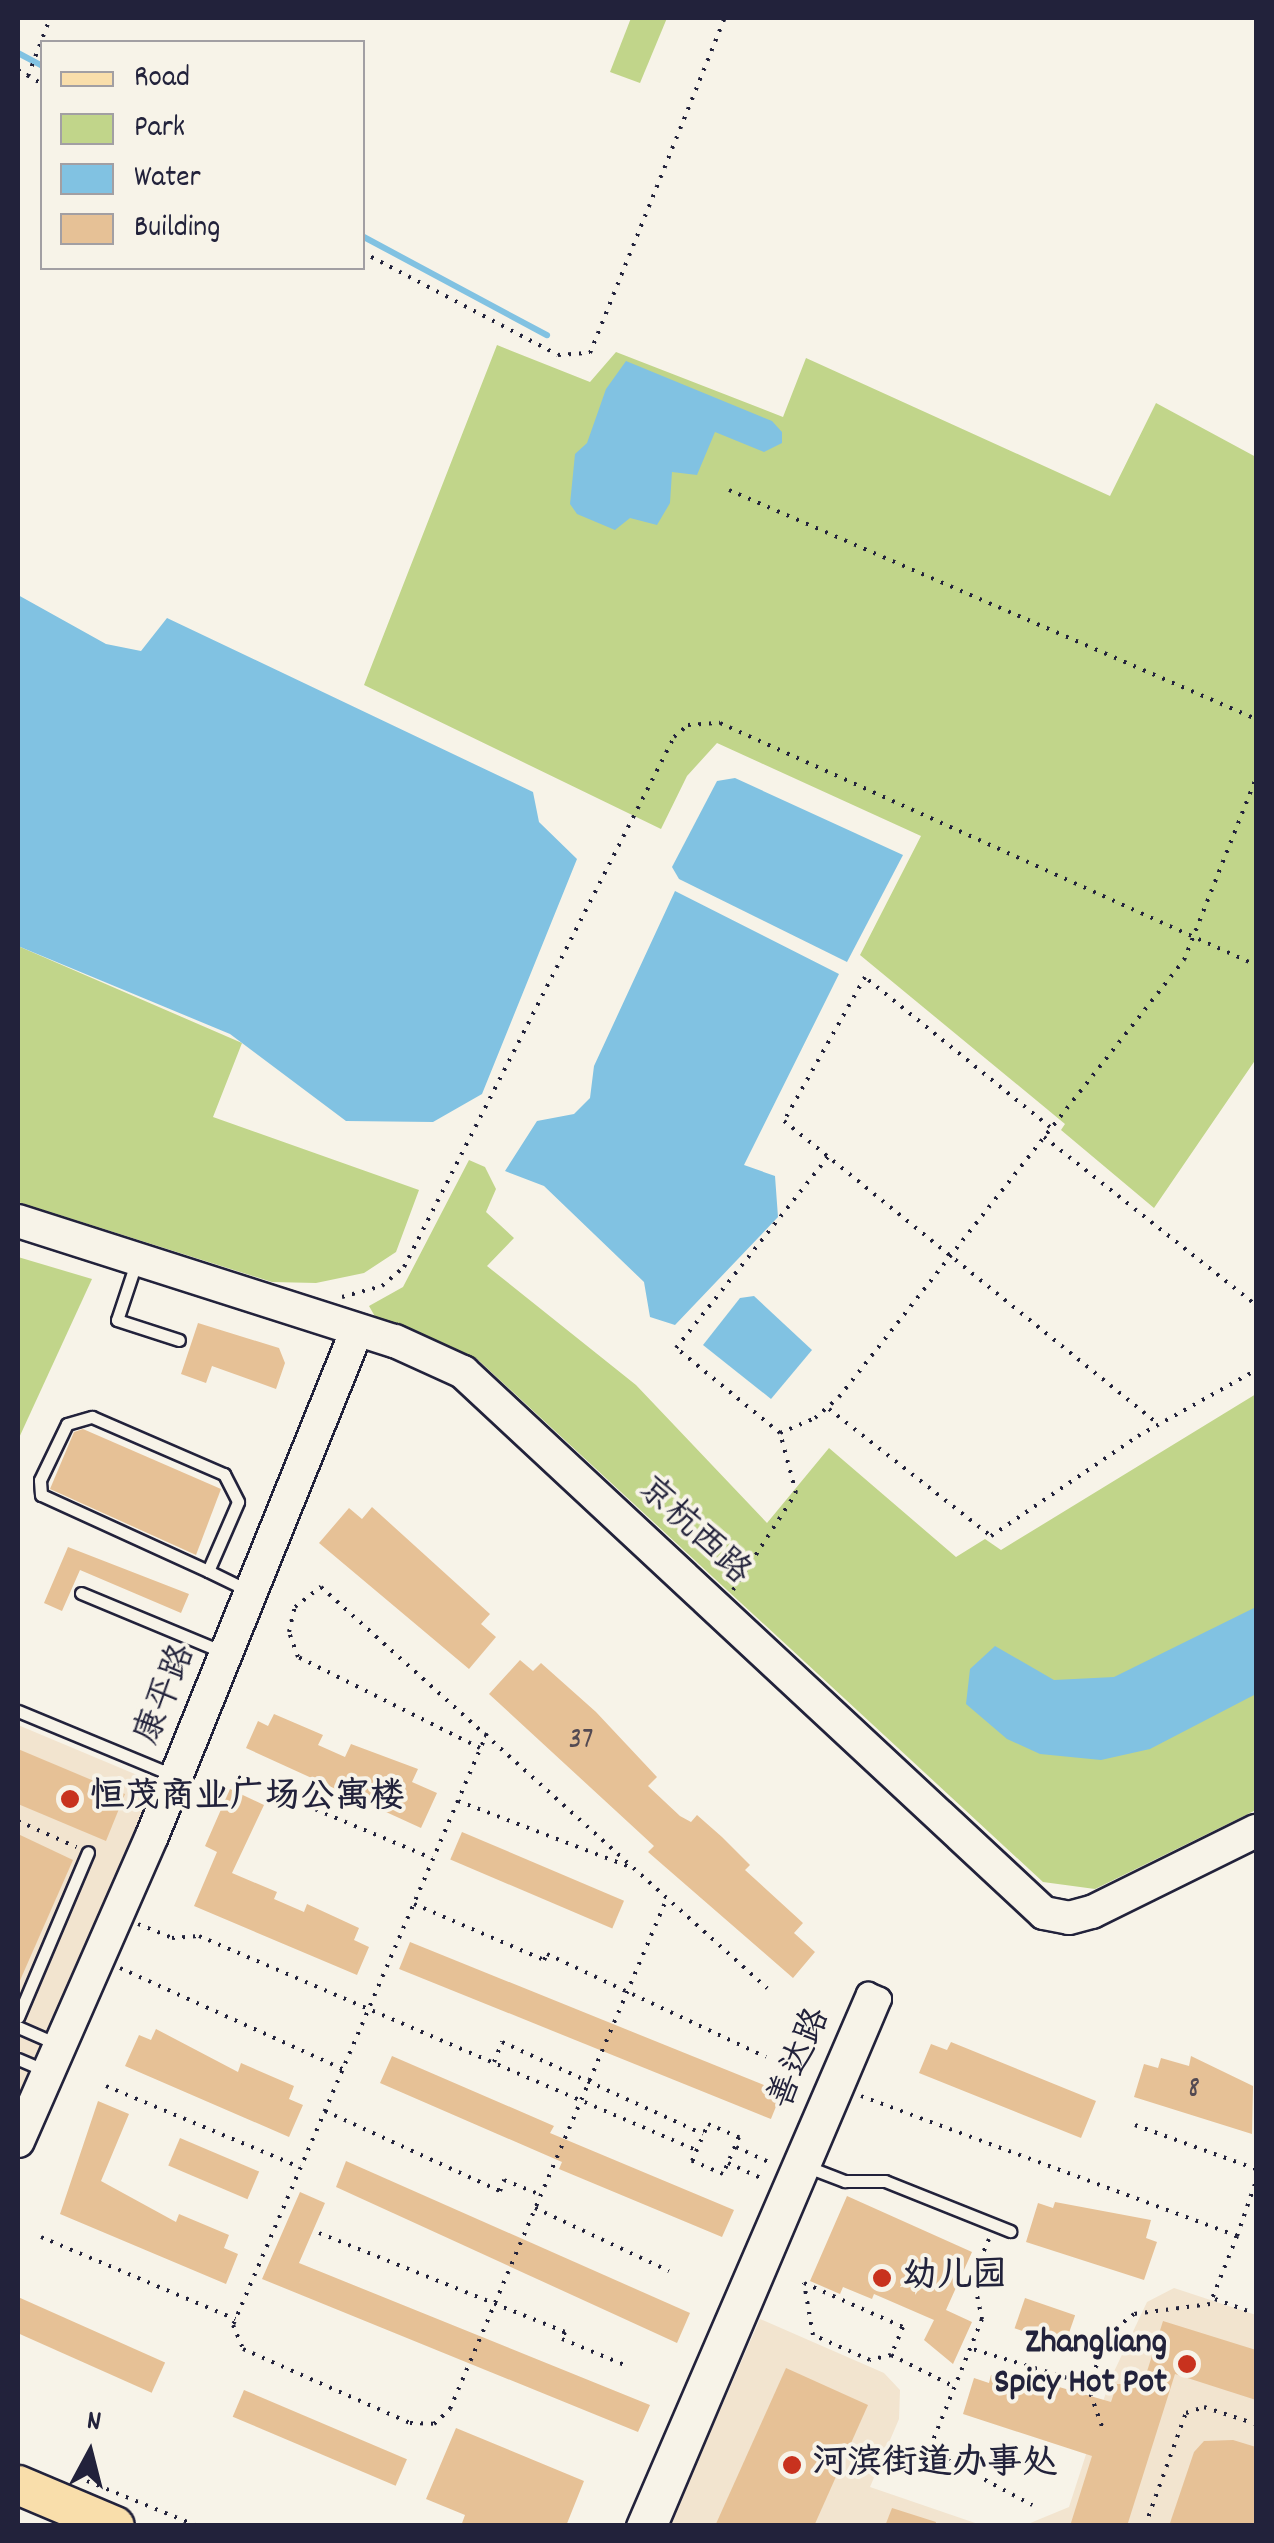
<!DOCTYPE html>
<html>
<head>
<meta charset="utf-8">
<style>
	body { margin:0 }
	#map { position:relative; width:1274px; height:2543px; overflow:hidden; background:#f7f3e8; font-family:Dekko,"LXGW WenKai TC",sans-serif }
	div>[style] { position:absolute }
	.built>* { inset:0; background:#f2e4cf }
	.green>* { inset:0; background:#c1d58a }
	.water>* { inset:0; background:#81c2e2 }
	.stream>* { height:6px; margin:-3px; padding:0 3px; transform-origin:3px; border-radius:3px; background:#81c2e2 }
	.building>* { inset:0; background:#e6c196; transform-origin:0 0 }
	.path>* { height:4px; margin-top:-2px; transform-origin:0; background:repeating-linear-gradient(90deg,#22223b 0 2.5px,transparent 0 10.5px) }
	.roads { filter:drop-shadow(2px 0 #22223b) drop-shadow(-2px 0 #22223b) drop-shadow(0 2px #22223b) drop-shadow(0 -2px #22223b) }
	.lane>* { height:11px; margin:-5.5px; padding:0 5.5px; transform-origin:5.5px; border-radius:5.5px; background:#f7f3e8 }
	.street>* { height:22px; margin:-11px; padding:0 11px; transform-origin:11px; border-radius:11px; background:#f7f3e8 }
	.secondary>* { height:32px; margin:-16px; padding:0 16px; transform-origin:16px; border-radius:16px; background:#f7f3e8 }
	.primary>* { height:38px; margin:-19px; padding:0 19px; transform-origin:19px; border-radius:19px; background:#f9deab }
	.dots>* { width:28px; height:28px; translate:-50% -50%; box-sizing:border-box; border:5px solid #f7f3e8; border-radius:50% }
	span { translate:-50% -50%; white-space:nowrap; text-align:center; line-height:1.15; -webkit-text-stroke:8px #f7f3e8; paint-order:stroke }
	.number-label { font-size:30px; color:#534a52 }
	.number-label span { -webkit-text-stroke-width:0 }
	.street-label { font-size:35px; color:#22223b }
	.poi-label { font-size:35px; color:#22223b; font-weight:700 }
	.left { translate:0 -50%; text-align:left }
	.right { translate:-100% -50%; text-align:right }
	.frame { position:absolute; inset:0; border:20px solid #22223b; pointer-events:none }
	.legend { position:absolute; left:40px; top:40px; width:325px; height:230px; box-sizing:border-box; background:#f7f3e8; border:2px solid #a29fa3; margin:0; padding:12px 18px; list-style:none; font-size:30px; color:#22223b }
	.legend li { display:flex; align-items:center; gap:20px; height:50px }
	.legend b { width:50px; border:2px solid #a29fa3 }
	.north { position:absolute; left:40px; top:2403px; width:100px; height:100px; -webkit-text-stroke:8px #f7f3e8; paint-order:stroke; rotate:7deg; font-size:28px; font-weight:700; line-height:40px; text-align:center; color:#22223b }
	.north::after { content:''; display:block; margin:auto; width:35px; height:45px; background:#22223b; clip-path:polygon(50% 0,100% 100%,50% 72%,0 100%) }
</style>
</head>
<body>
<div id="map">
	<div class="built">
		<div style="clip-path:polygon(18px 1725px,161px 1785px,18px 2106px)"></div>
		<div style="clip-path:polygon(1174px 2288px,1256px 2315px,1256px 2525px,1023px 2526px,1069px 2507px,1110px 2380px,1147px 2302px)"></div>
		<div style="clip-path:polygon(760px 2319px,884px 2373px,900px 2390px,899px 2419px,870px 2487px,981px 2525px,669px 2526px)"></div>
	</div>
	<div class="green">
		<div style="clip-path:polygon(631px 18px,667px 18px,640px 83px,610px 72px)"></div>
		<div style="clip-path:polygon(497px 345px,590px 382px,616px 352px,783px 417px,806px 358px,1110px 496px,1156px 403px,1256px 457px,1256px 1059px,1154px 1208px,1061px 1130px,1065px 1124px,860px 955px,921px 836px,717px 743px,687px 776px,661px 829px,364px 685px)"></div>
		<div style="clip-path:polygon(18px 946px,242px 1043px,213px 1117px,419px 1190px,396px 1252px,364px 1273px,316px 1283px,272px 1282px,18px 1202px)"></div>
		<div style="clip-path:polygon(469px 1160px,485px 1167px,496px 1189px,486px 1212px,514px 1238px,487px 1266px,636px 1385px,767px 1523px,829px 1448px,956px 1557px,985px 1539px,1001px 1550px,1256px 1394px,1256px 1810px,1095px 1889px,1043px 1882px,476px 1358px,377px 1320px,369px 1306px,403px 1287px)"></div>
		<div style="clip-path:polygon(18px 1257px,92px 1279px,18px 1440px)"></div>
	</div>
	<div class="water">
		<div style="clip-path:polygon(626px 361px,772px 421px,782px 432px,782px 443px,764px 452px,715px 432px,697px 475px,672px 472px,670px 503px,657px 525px,630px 518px,615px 530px,577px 514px,570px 504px,575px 454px,587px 443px,606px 389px)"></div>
		<div style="clip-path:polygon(18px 595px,106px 644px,141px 651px,167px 618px,533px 792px,539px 822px,577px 859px,482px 1094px,433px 1122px,346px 1121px,230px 1034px,18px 946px)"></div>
		<div style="clip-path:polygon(735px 778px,903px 855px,847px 962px,679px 879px,672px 867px,717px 781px)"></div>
		<div style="clip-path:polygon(675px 891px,839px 974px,744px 1165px,775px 1176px,778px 1217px,675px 1325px,650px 1317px,644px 1282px,544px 1186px,505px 1171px,537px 1121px,574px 1114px,590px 1098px,594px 1066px)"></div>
		<div style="clip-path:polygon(754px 1296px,812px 1350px,771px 1399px,703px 1345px,740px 1298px)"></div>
		<div style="clip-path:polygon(1256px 1607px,1256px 1694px,1150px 1749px,1101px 1760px,1040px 1754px,1007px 1739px,966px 1704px,970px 1669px,995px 1646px,1054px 1680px,1114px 1677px)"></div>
	</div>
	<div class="stream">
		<div style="left:18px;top:53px;width:27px;rotate:28deg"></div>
		<div style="left:362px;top:236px;width:210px;rotate:28.2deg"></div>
	</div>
	<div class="building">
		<div style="clip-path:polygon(198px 1323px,279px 1348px,285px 1363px,276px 1389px,212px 1366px,206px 1383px,181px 1374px)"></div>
		<div style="clip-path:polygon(83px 1429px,221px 1489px,196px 1555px,50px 1489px,74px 1432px)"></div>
		<div style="clip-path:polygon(372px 1507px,490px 1614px,481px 1624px,496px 1637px,469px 1669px,319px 1543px,349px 1508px,362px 1519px)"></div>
		<div style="clip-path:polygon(68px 1547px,189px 1594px,181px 1613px,80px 1570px,62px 1611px,44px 1603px)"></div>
		<div style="clip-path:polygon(520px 1660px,533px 1671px,541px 1663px,596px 1712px,657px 1777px,648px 1786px,680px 1816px,691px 1822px,697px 1815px,722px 1837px,750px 1865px,745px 1870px,803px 1923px,794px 1933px,815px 1952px,793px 1978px,648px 1852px,654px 1846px,489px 1694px)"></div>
		<div style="clip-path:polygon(274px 1714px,323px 1735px,318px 1745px,345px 1757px,351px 1744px,418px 1769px,412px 1782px,437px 1793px,421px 1828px,246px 1748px,258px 1721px,268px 1726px)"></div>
		<div style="clip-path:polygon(18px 1749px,125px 1794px,106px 1841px,18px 1804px)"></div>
		<div style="clip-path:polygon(230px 1789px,264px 1805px,232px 1873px,277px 1892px,274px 1899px,304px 1912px,307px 1904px,359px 1928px,354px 1940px,369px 1947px,357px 1975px,194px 1906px,217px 1852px,205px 1846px)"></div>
		<div style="left:462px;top:1832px;width:176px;height:30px;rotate:23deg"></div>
		<div style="clip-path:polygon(18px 1834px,73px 1860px,18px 1985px)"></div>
		<div style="left:410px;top:1942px;width:401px;height:29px;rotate:22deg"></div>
		<div style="clip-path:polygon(156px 2029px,238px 2072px,241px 2063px,294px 2086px,289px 2099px,303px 2105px,289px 2137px,125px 2066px,139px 2035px,151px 2040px)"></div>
		<div style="clip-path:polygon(951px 2042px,1096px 2101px,1081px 2138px,919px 2073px,931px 2044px,947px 2050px)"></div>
		<div style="clip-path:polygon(392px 2056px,554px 2126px,550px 2133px,734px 2210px,722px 2237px,559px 2169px,562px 2162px,380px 2083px)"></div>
		<div style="clip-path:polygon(1191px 2056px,1253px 2086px,1252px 2134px,1134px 2097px,1144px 2064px,1158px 2068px,1161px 2058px,1189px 2066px)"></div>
		<div style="clip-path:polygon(98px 2101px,129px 2114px,101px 2181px,176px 2222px,179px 2214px,229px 2235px,224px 2248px,238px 2254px,226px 2284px,60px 2214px)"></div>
		<div style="left:180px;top:2138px;width:86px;height:30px;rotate:23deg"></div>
		<div style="clip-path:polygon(346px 2161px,690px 2313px,677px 2343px,336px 2187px)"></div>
		<div style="clip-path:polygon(300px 2192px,325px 2203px,299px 2263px,650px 2405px,638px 2432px,262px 2279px)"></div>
		<div style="clip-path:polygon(847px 2196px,972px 2252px,946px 2310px,972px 2322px,953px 2364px,924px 2340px,934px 2320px,874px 2294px,872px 2299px,843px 2287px,840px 2294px,810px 2281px)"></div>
		<div style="clip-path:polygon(1055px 2202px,1151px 2220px,1146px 2238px,1157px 2242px,1144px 2280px,1026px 2242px,1038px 2203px,1053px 2208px)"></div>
		<div style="left:18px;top:2297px;width:161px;height:33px;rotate:24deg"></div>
		<div style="left:1025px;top:2298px;width:53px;height:32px;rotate:19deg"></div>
		<div style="clip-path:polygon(1163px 2321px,1256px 2350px,1256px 2400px,1175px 2374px,1127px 2526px,1070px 2526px,1092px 2456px,963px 2414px,974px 2378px,989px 2383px,991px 2375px,1019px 2384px,1021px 2376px,1111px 2402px,1117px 2384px,1143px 2384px)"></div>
		<div style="clip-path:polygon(786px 2368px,868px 2405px,814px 2526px,715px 2526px)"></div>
		<div style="left:244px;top:2390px;width:177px;height:29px;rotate:23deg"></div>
		<div style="clip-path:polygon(456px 2428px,584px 2481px,566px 2526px,461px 2526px,465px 2515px,426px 2499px)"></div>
		<div style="clip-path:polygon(1233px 2440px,1256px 2447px,1256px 2526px,1169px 2526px,1194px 2452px,1204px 2441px)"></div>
		<div style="clip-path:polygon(892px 2508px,936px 2522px,935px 2526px,885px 2526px)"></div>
	</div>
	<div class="path">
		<div style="left:18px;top:70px;width:28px;rotate:30deg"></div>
		<div style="left:28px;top:76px;width:62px;rotate:-69.2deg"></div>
		<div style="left:362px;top:252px;width:221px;rotate:27.7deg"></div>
		<div style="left:558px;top:355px;width:32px;rotate:-4deg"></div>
		<div style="left:590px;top:353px;width:361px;rotate:-68.1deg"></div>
		<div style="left:729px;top:490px;width:575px;rotate:23.49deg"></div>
		<div style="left:1050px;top:1127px;width:238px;rotate:-141deg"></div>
		<div style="left:865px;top:977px;width:165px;rotate:119.4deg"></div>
		<div style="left:784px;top:1121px;width:483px;rotate:39deg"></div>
		<div style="left:1044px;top:1137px;width:270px;rotate:38.4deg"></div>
		<div style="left:342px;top:1297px;width:41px;rotate:-15.4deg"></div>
		<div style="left:382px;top:1286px;width:29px;rotate:-41deg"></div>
		<div style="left:404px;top:1267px;width:595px;rotate:-63deg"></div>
		<div style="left:674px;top:737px;width:18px;rotate:-41deg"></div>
		<div style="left:688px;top:725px;width:32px;rotate:-4deg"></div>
		<div style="left:720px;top:723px;width:588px;rotate:24.3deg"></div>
		<div style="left:829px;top:1409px;width:206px;rotate:38.1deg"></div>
		<div style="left:991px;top:1536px;width:178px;rotate:-34.2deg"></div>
		<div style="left:1138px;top:1436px;width:135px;rotate:-29.2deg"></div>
		<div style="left:780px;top:1433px;width:134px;rotate:-140.7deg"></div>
		<div style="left:676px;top:1348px;width:244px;rotate:-51.5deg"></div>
		<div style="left:733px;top:1590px;width:116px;rotate:-57deg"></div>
		<div style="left:796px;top:1493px;width:62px;rotate:-104.9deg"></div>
		<div style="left:780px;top:1433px;width:38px;rotate:-23deg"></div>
		<div style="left:815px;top:1418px;width:32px;rotate:-41deg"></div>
		<div style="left:839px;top:1397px;width:557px;rotate:-51.71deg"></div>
		<div style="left:1184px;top:960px;width:196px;rotate:-68.4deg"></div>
		<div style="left:487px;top:1733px;width:644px;rotate:113.22deg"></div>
		<div style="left:233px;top:2325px;width:26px;rotate:67deg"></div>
		<div style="left:243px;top:2349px;width:183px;rotate:23.9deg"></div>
		<div style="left:410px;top:2423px;width:24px;rotate:2deg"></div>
		<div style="left:434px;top:2424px;width:22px;rotate:-43deg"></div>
		<div style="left:450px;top:2409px;width:555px;rotate:-66.99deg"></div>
		<div style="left:480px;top:1748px;width:203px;rotate:-153.4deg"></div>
		<div style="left:298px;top:1657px;width:27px;rotate:-110deg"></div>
		<div style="left:289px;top:1632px;width:26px;rotate:-77deg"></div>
		<div style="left:295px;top:1607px;width:33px;rotate:-38deg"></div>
		<div style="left:321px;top:1587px;width:600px;rotate:41.96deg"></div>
		<div style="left:238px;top:1777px;width:210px;rotate:22.7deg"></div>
		<div style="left:458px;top:1801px;width:184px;rotate:21deg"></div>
		<div style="left:18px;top:1821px;width:64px;rotate:24.1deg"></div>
		<div style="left:414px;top:1904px;width:142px;rotate:23.3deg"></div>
		<div style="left:544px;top:1960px;width:7px;rotate:-63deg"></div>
		<div style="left:547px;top:1954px;width:242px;rotate:25.2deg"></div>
		<div style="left:138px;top:1924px;width:37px;rotate:22deg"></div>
		<div style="left:172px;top:1938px;width:27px;rotate:-4deg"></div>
		<div style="left:199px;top:1936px;width:541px;rotate:23.3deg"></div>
		<div style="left:120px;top:1968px;width:245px;rotate:24.4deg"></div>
		<div style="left:494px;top:2062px;width:22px;rotate:-68deg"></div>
		<div style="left:502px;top:2042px;width:221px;rotate:24.6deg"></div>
		<div style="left:106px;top:2086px;width:210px;rotate:22.7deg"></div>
		<div style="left:861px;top:2096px;width:401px;rotate:20.4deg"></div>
		<div style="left:1237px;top:2236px;width:73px;rotate:111.7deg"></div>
		<div style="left:1210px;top:2304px;width:77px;rotate:172.5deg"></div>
		<div style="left:1134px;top:2314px;width:23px;rotate:142deg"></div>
		<div style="left:1116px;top:2328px;width:63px;rotate:117.4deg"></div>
		<div style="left:1087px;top:2384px;width:123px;rotate:-163deg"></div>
		<div style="left:325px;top:2111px;width:192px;rotate:24.6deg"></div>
		<div style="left:500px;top:2191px;width:12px;rotate:-70deg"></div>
		<div style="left:504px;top:2180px;width:40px;rotate:22deg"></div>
		<div style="left:708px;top:2124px;width:34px;rotate:23deg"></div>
		<div style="left:739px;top:2137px;width:40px;rotate:113.4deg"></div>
		<div style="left:723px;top:2174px;width:34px;rotate:-157deg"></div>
		<div style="left:692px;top:2161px;width:40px;rotate:-66.6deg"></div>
		<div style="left:1135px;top:2125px;width:129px;rotate:20deg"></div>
		<div style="left:736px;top:2147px;width:41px;rotate:24.7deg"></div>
		<div style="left:728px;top:2163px;width:41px;rotate:24.7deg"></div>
		<div style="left:535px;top:2208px;width:148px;rotate:25.2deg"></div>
		<div style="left:319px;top:2233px;width:265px;rotate:21.9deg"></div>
		<div style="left:565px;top:2332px;width:8px;rotate:113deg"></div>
		<div style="left:562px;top:2339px;width:70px;rotate:22.6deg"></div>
		<div style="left:1237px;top:2236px;width:58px;rotate:-70.9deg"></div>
		<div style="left:41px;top:2237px;width:211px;rotate:22.9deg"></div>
		<div style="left:989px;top:2239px;width:40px;rotate:113.4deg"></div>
		<div style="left:973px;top:2276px;width:44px;rotate:78.2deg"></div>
		<div style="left:982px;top:2319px;width:141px;rotate:112deg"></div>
		<div style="left:929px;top:2450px;width:117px;rotate:28.1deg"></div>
		<div style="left:1215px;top:2299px;width:44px;rotate:20.1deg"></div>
		<div style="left:891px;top:2355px;width:22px;rotate:167deg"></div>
		<div style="left:870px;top:2360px;width:62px;rotate:-156.3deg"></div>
		<div style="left:813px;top:2335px;width:53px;rotate:-99.8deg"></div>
		<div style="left:804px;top:2283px;width:108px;rotate:24deg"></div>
		<div style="left:903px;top:2327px;width:30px;rotate:113deg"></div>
		<div style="left:891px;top:2355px;width:69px;rotate:26.6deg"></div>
		<div style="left:1087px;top:2384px;width:51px;rotate:70.5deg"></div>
		<div style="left:87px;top:2481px;width:119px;rotate:22.2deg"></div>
		<div style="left:1145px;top:2526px;width:120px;rotate:-70.1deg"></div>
		<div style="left:1186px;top:2413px;width:19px;rotate:-18deg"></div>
		<div style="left:1204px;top:2407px;width:55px;rotate:18.1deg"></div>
	</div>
	<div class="roads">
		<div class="lane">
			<div style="left:137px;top:1260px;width:63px;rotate:108.4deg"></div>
			<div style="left:117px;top:1320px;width:65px;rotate:17.9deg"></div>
			<div style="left:208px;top:1571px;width:183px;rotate:-155.5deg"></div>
			<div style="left:41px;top:1495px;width:15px;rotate:-94deg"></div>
			<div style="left:40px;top:1480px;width:62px;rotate:-64.3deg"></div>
			<div style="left:67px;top:1424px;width:26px;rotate:-16deg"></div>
			<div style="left:92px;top:1417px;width:144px;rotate:23.4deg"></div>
			<div style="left:224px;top:1474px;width:31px;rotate:63deg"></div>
			<div style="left:238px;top:1502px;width:75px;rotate:113.5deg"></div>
			<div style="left:208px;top:1571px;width:46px;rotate:26deg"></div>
			<div style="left:81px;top:1593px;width:156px;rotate:22.6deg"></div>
			<div style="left:18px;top:1711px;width:170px;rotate:22.5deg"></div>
			<div style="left:18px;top:2017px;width:179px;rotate:-67deg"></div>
			<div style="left:18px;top:2027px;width:45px;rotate:23.7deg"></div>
			<div style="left:18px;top:2059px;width:30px;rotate:23deg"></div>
			<div style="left:808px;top:2167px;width:40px;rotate:21deg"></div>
			<div style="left:845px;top:2181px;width:40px"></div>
			<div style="left:885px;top:2181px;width:135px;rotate:21.8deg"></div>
		</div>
		<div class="street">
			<div style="left:638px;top:2526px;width:580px;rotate:-66.62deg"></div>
			<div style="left:868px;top:1994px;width:13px;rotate:23deg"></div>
			<div style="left:880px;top:1999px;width:573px;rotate:113.03deg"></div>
		</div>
		<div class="secondary">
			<div style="left:18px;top:1221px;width:396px;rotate:17.7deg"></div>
			<div style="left:395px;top:1341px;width:75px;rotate:24.5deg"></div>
			<div style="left:463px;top:1372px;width:794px;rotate:42.96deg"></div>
			<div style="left:1044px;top:1913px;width:25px;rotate:11deg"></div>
			<div style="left:1069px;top:1918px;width:24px;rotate:-15deg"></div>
			<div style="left:1092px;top:1912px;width:183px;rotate:-26.3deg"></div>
			<div style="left:18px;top:2141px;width:333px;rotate:-66.3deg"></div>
			<div style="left:152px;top:1836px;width:546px;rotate:-67.95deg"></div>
		</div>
		<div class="primary">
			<div style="left:18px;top:2485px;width:105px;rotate:22.9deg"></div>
		</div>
	</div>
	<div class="dots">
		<div style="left:70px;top:1799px;background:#c8321e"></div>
		<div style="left:882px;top:2278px;background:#c8321e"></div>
		<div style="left:1187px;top:2364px;background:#c8321e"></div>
		<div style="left:792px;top:2465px;background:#c8321e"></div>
	</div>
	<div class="number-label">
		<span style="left:581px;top:1742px">37</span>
		<span style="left:1194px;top:2091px">8</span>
	</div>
	<div class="street-label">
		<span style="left:693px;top:1532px;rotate:43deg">京杭西路</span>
		<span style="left:167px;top:1695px;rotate:-68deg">康平路</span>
		<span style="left:801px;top:2059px;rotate:-67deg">善达路</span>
	</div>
	<div class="poi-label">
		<span class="left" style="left:90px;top:1799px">恒茂商业广场公寓楼</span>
		<span class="left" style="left:902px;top:2278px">幼儿园</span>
		<span class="right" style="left:1167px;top:2364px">Zhangliang<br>Spicy Hot Pot</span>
		<span class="left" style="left:812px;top:2465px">河滨街道办事处</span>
	</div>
	<div class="frame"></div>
	<ul class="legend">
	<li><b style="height:12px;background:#f9deab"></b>Road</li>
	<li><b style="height:28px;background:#c1d58a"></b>Park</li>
	<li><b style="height:28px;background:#81c2e2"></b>Water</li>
	<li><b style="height:28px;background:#e6c196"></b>Building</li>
	</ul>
	<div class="north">N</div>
</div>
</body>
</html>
